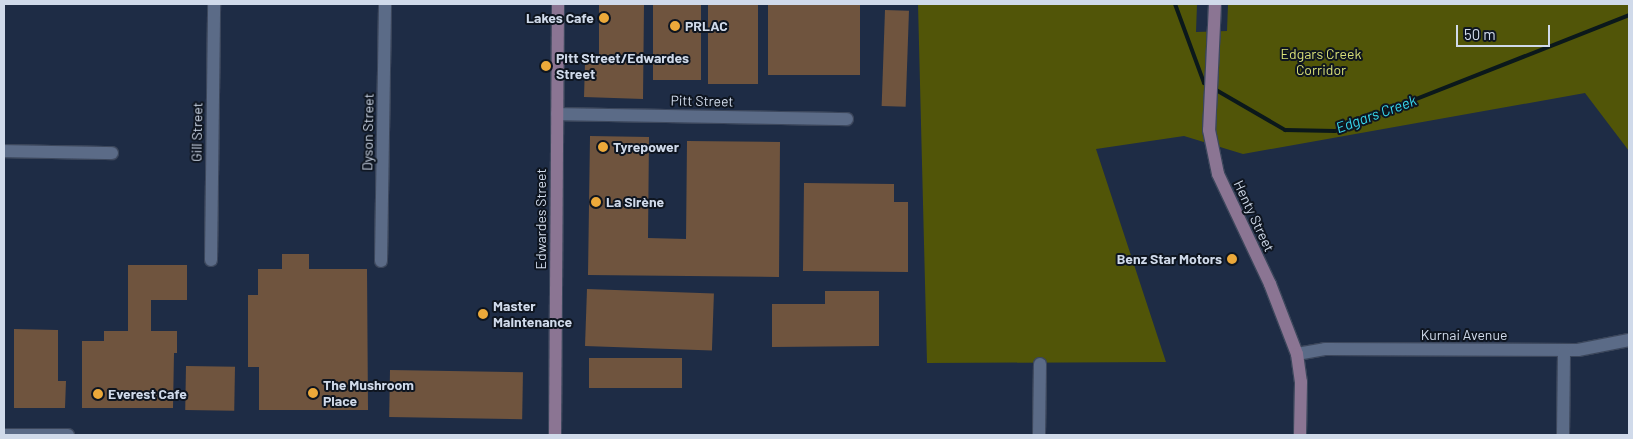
<!DOCTYPE html>
<html>
<head>
<meta charset="utf-8">
<style>
	body { margin:0 }
	#map { position:relative; width:1633px; height:439px; overflow:hidden; background:#1e2c45; font-family:Barlow,sans-serif }
	div>[style] { position:absolute }
	.green>* { inset:0; background:#515508 }
	.stream>* { height:4px; margin:-2px; padding:0 2px; transform-origin:2px; border-radius:2px; background:#0b181b }
	.building>* { inset:0; background:#6f543e; transform-origin:0 0 }
	.roads { filter:drop-shadow(1px 0 #3c475c) drop-shadow(-1px 0 #3c475c) drop-shadow(0 1px #3c475c) drop-shadow(0 -1px #3c475c) }
	.street>* { height:12px; margin:-6px; padding:0 6px; transform-origin:6px; border-radius:6px; background:#5b6b87 }
	.secondary>* { height:12px; margin:-6px; padding:0 6px; transform-origin:6px; border-radius:6px; background:#8b7593 }
	.dots>* { width:14px; height:14px; translate:-50% -50%; box-sizing:border-box; border:2px solid #0e1520; border-radius:50% }
	span { translate:-50% -50%; white-space:nowrap; text-align:center; line-height:1.15; -webkit-text-stroke:4px #0e1520; paint-order:stroke }
	.poi-label { font-size:14px; color:#d0daea; font-weight:700 }
	.right { translate:-100% -50%; text-align:right }
	.left { translate:0 -50%; text-align:left }
	.park-label { font-size:14px; color:#d8df77 }
	.street-label { font-size:14px; color:#d0daea }
	.water-label { font-size:15px; color:#38d7ec; font-style:italic }
	.frame { position:absolute; inset:0; border:5px solid #d0daea; pointer-events:none }
	.scale { position:absolute; left:1456px; top:25px; width:94px; height:22px; box-sizing:border-box; border:2px solid #d0daea; border-top:0; padding-left:6px; font-size:15px; line-height:18px; white-space:nowrap; color:#d0daea; -webkit-text-stroke:4px #0e1520; paint-order:stroke }
</style>
</head>
<body>
<div id="map">
	<div class="green">
		<div style="clip-path:polygon(918px 4px,1197px 4px,1196px 32px,1227px 31px,1228px 4px,1629px 4px,1629px 151px,1585px 93px,1243px 154px,1184px 136px,1096px 149px,1166px 362px,927px 363px)"></div>
	</div>
	<div class="stream">
		<div style="left:1175px;top:4px;width:84px;rotate:69.8deg"></div>
		<div style="left:1204px;top:83px;width:94px;rotate:30.1deg"></div>
		<div style="left:1285px;top:130px;width:50px;rotate:1.1deg"></div>
		<div style="left:1335px;top:131px;width:316px;rotate:-21.5deg"></div>
	</div>
	<div class="building">
		<div style="clip-path:polygon(599px 4px,644px 4px,643px 99px,584px 97px,585px 63px,599px 64px)"></div>
		<div style="left:653px;top:4px;width:48px;height:76px"></div>
		<div style="left:708px;top:4px;width:50px;height:80px"></div>
		<div style="left:768px;top:4px;width:92px;height:71px"></div>
		<div style="left:885px;top:10px;width:24px;height:96px;rotate:2deg"></div>
		<div style="clip-path:polygon(590px 136px,649px 137px,648px 238px,686px 239px,687px 141px,780px 142px,779px 277px,588px 275px)"></div>
		<div style="clip-path:polygon(804px 183px,894px 184px,894px 202px,908px 202px,908px 272px,803px 271px)"></div>
		<div style="clip-path:polygon(282px 254px,309px 254px,309px 269px,367px 269px,368px 410px,259px 410px,259px 367px,248px 367px,248px 295px,258px 295px,258px 269px,282px 269px)"></div>
		<div style="clip-path:polygon(128px 265px,187px 265px,187px 300px,151px 300px,151px 331px,177px 331px,177px 353px,174px 353px,173px 408px,82px 408px,82px 341px,104px 341px,104px 331px,128px 331px)"></div>
		<div style="left:587px;top:289px;width:127px;height:57px;rotate:2deg"></div>
		<div style="clip-path:polygon(825px 291px,879px 291px,879px 346px,772px 347px,772px 304px,825px 304px)"></div>
		<div style="clip-path:polygon(14px 329px,58px 330px,58px 381px,66px 381px,65px 408px,14px 408px)"></div>
		<div style="left:589px;top:358px;width:93px;height:30px"></div>
		<div style="left:186px;top:366px;width:49px;height:44px;rotate:1deg"></div>
		<div style="left:390px;top:370px;width:133px;height:47px;rotate:1deg"></div>
	</div>
	<div class="roads">
		<div class="street">
			<div style="left:557px;top:114px;width:290px;rotate:1deg"></div>
			<div style="left:4px;top:151px;width:108px;rotate:1.1deg"></div>
			<div style="left:211px;top:260px;width:256px;rotate:-89.3deg"></div>
			<div style="left:381px;top:261px;width:257px;rotate:-89.1deg"></div>
			<div style="left:1297px;top:354px;width:28px;rotate:-10deg"></div>
			<div style="left:1325px;top:349px;width:253px;rotate:0.2deg"></div>
			<div style="left:1578px;top:350px;width:52px;rotate:-11.1deg"></div>
			<div style="left:4px;top:435px;width:64px"></div>
			<div style="left:1039px;top:435px;width:71px;rotate:-89.2deg"></div>
			<div style="left:1563px;top:435px;width:84px;rotate:-89.3deg"></div>
		</div>
		<div class="secondary">
			<div style="left:1215px;top:4px;width:126px;rotate:92.7deg"></div>
			<div style="left:1209px;top:130px;width:45px;rotate:78.4deg"></div>
			<div style="left:1218px;top:174px;width:122px;rotate:64.7deg"></div>
			<div style="left:1270px;top:284px;width:75px;rotate:68.9deg"></div>
			<div style="left:1297px;top:354px;width:28px;rotate:82deg"></div>
			<div style="left:1301px;top:382px;width:53px;rotate:91.1deg"></div>
			<div style="left:555px;top:435px;width:431px;rotate:-89.6deg"></div>
		</div>
	</div>
	<div class="dots">
		<div style="left:604px;top:18px;background:#eca93a"></div>
		<div style="left:675px;top:26px;background:#eca93a"></div>
		<div style="left:546px;top:66px;background:#eca93a"></div>
		<div style="left:603px;top:147px;background:#eca93a"></div>
		<div style="left:596px;top:202px;background:#eca93a"></div>
		<div style="left:1232px;top:259px;background:#eca93a"></div>
		<div style="left:483px;top:314px;background:#eca93a"></div>
		<div style="left:313px;top:393px;background:#eca93a"></div>
		<div style="left:98px;top:394px;background:#eca93a"></div>
	</div>
	<div class="poi-label">
		<span class="right" style="left:594px;top:18px">Lakes Cafe</span>
		<span class="left" style="left:685px;top:26px">PRLAC</span>
		<span class="left" style="left:556px;top:66px">Pitt Street/Edwardes<br>Street</span>
		<span class="left" style="left:613px;top:147px">Tyrepower</span>
		<span class="left" style="left:606px;top:202px">La Sirène</span>
		<span class="right" style="left:1222px;top:259px">Benz Star Motors</span>
		<span class="left" style="left:493px;top:314px">Master<br>Maintenance</span>
		<span class="left" style="left:323px;top:393px">The Mushroom<br>Place</span>
		<span class="left" style="left:108px;top:394px">Everest Cafe</span>
	</div>
	<div class="park-label">
		<span style="left:1321px;top:62px">Edgars Creek<br>Corridor</span>
	</div>
	<div class="street-label">
		<span style="left:702px;top:101px;rotate:1deg">Pitt Street</span>
		<span style="left:197px;top:132px;rotate:-89deg">Gill Street</span>
		<span style="left:368px;top:132px;rotate:-89deg">Dyson Street</span>
		<span style="left:1254px;top:216px;rotate:65deg">Henty Street</span>
		<span style="left:541px;top:219px;rotate:-90deg">Edwardes Street</span>
		<span style="left:1464px;top:335px">Kurnai Avenue</span>
	</div>
	<div class="water-label">
		<span style="left:1376px;top:114px;rotate:-20deg">Edgars Creek</span>
	</div>
	<div class="frame"></div>
	<div class="scale">50 m</div>
</div>
</body>
</html>
